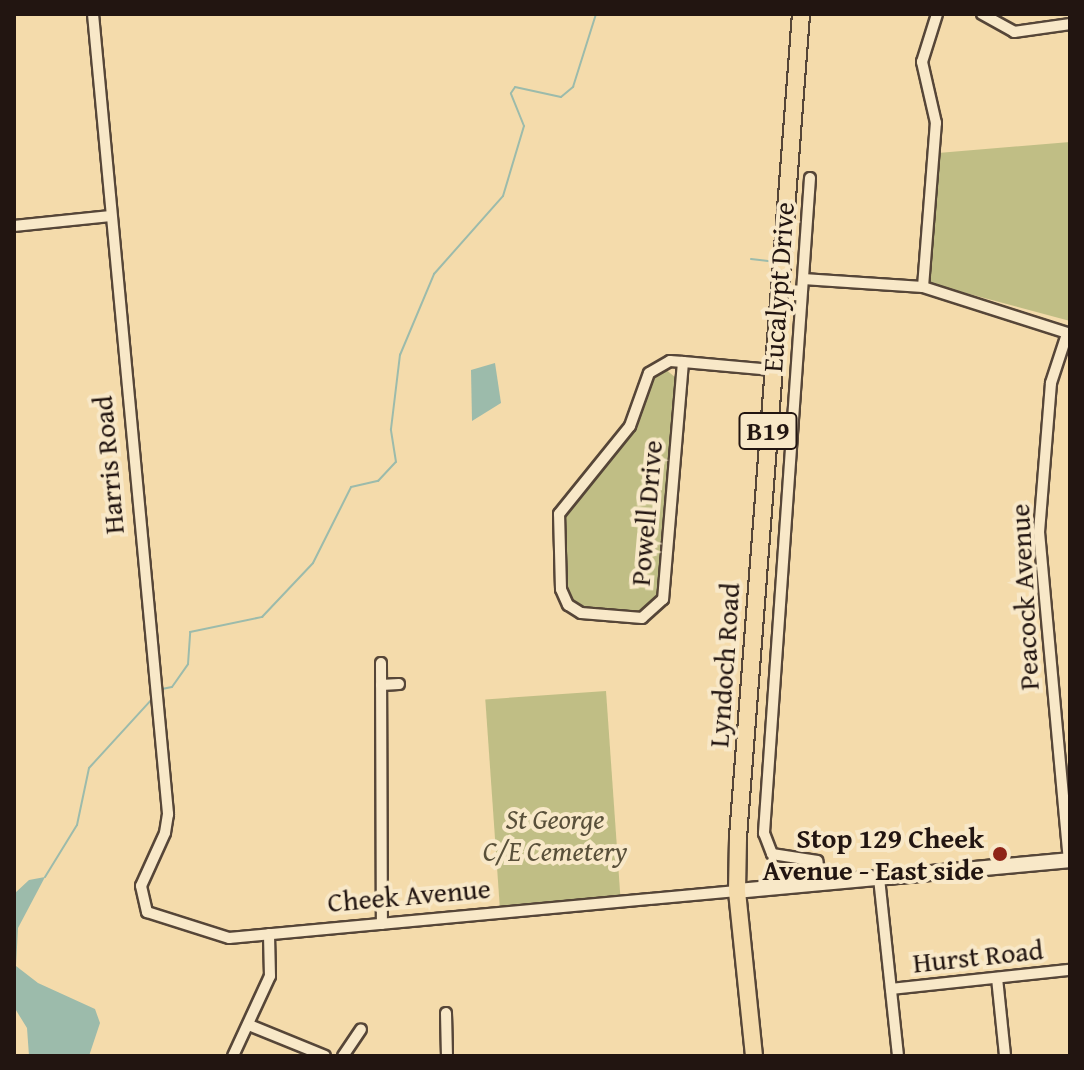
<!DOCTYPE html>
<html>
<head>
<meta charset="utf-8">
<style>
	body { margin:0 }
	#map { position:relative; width:1084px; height:1070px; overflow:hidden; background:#f4dbab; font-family:"Gentium Book Plus",serif }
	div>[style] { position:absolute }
	.green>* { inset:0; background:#c0be85; transform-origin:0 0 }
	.water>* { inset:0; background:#9cbbab }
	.stream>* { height:2px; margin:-1px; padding:0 1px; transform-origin:1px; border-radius:1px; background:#9cbbab }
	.roads { filter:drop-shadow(2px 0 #564638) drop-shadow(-2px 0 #564638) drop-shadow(0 2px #564638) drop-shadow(0 -2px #564638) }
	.street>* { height:10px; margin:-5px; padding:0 5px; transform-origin:5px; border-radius:5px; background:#f8e8c8 }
	.secondary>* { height:14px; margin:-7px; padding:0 7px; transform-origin:7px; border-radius:7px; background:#f8e8c8 }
	.primary>* { height:16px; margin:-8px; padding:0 8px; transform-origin:8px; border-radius:8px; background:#f4dbab }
	.dots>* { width:22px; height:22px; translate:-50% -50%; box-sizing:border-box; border:4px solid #f8e8c8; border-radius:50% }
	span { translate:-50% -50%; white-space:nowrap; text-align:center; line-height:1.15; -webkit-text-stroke:8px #f8e8c8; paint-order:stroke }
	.shield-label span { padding:2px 6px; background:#f8e8c8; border:2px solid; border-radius:6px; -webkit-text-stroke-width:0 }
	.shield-label { font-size:26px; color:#221511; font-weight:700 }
	.street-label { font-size:28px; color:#221511 }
	.park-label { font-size:28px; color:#59503a; font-style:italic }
	.poi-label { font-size:28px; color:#221511; font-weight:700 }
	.right { translate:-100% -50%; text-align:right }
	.frame { position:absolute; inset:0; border:16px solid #221511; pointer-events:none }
</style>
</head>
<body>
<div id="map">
	<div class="green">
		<div style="clip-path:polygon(1070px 142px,1070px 321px,928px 283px,938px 153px)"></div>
		<div style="clip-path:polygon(664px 368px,676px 378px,659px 597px,641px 614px,586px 610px,570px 599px,565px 589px,563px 519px,627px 441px,653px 374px)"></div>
		<div style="left:606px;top:691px;width:212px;height:121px;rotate:86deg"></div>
	</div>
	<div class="water">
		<div style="clip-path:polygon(495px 363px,501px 403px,472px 421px,471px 370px)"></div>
		<div style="clip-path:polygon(45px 877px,18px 928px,16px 966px,38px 983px,95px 1009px,100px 1023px,89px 1056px,29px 1056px,27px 1028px,14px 1007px,14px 894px,29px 880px)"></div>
	</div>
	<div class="stream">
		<div style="left:751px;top:259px;width:23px;rotate:7deg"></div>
		<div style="left:162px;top:689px;width:10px;rotate:-11deg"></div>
		<div style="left:172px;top:687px;width:28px;rotate:-55deg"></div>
		<div style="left:188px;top:664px;width:32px;rotate:-86deg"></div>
		<div style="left:190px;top:632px;width:74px;rotate:-11.8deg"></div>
		<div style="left:262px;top:617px;width:74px;rotate:-46.6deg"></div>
		<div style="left:313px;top:563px;width:85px;rotate:-63.4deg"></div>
		<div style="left:351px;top:487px;width:28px;rotate:-13deg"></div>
		<div style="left:378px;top:481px;width:26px;rotate:-47deg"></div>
		<div style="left:396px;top:462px;width:33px;rotate:-99deg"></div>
		<div style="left:391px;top:429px;width:75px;rotate:-83.1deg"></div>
		<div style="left:400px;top:355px;width:88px;rotate:-67.2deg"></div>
		<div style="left:434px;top:274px;width:104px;rotate:-48.5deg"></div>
		<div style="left:503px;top:196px;width:73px;rotate:-73.3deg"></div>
		<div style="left:524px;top:126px;width:35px;rotate:-112deg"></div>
		<div style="left:511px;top:93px;width:7px;rotate:-56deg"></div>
		<div style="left:515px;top:87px;width:47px;rotate:12.3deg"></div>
		<div style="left:561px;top:97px;width:16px;rotate:-40deg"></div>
		<div style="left:573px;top:87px;width:77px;rotate:-72.5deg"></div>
		<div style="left:45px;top:877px;width:61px;rotate:-58.4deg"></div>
		<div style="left:77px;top:825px;width:58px;rotate:-78.1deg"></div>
		<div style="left:89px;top:768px;width:93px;rotate:-47.6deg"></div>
	</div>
	<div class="roads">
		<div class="street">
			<div style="left:93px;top:14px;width:804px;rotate:84.64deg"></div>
			<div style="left:168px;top:814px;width:19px;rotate:99deg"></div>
			<div style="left:165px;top:833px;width:58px;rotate:114.4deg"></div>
			<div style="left:141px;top:886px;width:27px;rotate:77deg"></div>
			<div style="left:147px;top:912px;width:86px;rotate:17.6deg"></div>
			<div style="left:229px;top:938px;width:510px;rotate:-5.29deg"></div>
			<div style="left:982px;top:14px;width:37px;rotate:29deg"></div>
			<div style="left:1014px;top:32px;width:57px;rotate:-8.1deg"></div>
			<div style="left:810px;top:178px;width:657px;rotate:94.02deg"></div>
			<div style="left:764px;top:833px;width:22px;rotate:69deg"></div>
			<div style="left:772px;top:854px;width:46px;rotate:8.8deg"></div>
			<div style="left:817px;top:861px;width:23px;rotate:75deg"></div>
			<div style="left:14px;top:226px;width:97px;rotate:-5.9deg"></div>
			<div style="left:803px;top:279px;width:120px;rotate:3.8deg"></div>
			<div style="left:923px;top:287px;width:154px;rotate:17.7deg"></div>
			<div style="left:923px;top:287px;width:165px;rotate:-85.5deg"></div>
			<div style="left:936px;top:123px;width:63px;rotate:-102.9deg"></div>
			<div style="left:922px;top:62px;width:50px;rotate:-72.6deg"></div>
			<div style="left:1067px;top:334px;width:52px;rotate:108.1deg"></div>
			<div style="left:1051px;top:383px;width:149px;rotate:94.6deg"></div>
			<div style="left:1039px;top:532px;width:329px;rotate:84.8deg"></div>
			<div style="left:683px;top:362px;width:238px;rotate:94.8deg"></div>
			<div style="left:663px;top:599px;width:28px;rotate:138deg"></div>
			<div style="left:642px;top:618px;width:61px;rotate:-175.3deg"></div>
			<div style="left:581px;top:613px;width:15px;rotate:-148deg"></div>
			<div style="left:568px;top:605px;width:17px;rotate:-114deg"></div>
			<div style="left:561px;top:589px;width:75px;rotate:-91.5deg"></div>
			<div style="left:559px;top:514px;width:113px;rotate:-51.1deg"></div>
			<div style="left:630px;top:426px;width:56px;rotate:-70.3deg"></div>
			<div style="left:649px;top:373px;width:24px;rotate:-30deg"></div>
			<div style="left:670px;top:361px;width:13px;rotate:4deg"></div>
			<div style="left:683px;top:362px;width:90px;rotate:5.1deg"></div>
			<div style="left:381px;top:663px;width:261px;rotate:89.8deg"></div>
			<div style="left:381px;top:685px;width:18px;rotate:-3deg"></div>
			<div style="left:879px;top:878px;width:179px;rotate:83.9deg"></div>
			<div style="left:997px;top:978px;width:78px;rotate:84.1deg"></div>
			<div style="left:891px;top:989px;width:180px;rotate:-6.1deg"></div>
			<div style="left:446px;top:1013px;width:43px;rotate:88.7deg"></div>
			<div style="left:249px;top:1025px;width:82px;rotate:22.2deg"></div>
			<div style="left:233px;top:1056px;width:88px;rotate:-65.2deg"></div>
			<div style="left:270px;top:976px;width:42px;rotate:-91.4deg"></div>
			<div style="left:343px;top:1056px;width:32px;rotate:-56deg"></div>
		</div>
		<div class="secondary">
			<div style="left:737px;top:891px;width:334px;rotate:-5.3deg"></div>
		</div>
		<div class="primary">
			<div style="left:754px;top:1056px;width:166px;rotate:-95.9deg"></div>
			<div style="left:737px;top:891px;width:54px;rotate:-88.9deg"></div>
			<div style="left:738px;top:837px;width:825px;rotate:-85.62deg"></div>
		</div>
	</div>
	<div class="dots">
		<div style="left:1000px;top:854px;background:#8f2418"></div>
	</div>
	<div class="shield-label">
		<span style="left:768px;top:431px">B19</span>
	</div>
	<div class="street-label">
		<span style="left:778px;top:287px;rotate:-86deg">Eucalypt Drive</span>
		<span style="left:108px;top:465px;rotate:-95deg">Harris Road</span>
		<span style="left:646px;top:513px;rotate:-85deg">Powell Drive</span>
		<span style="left:1024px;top:597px;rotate:-93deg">Peacock Avenue</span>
		<span style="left:724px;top:665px;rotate:-86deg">Lyndoch Road</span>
		<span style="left:409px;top:895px;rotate:-5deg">Cheek Avenue</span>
		<span style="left:978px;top:956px;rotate:-6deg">Hurst Road</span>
	</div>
	<div class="park-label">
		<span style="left:555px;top:835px">St George<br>C/E Cemetery</span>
	</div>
	<div class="poi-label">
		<span class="right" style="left:984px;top:854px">Stop 129 Cheek<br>Avenue - East side</span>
	</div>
	<div class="frame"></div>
</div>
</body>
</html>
